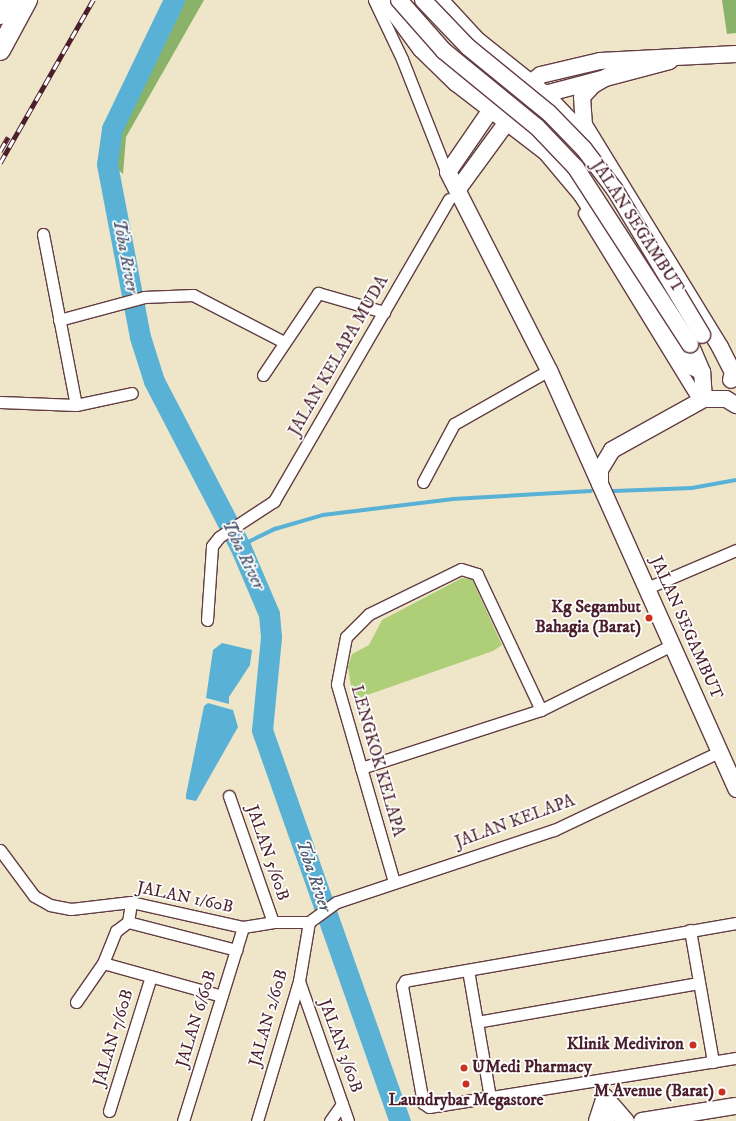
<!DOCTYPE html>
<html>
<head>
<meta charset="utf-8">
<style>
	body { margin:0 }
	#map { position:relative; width:736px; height:1121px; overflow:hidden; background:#efe6c9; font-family:"IM FELL DW Pica",serif }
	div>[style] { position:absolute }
	.green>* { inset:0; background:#aecf77 }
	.forest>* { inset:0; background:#8ab268 }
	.water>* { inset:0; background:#59b2d6 }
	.stream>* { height:3.5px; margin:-1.75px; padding:0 1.75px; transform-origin:1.75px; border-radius:1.75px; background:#59b2d6 }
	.river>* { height:21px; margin:-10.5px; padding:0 10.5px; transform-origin:10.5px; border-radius:10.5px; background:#59b2d6 }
	.roads { filter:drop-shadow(1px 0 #633d43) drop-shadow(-1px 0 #633d43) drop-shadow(0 1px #633d43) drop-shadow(0 -1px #633d43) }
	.street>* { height:11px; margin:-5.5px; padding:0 5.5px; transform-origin:5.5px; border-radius:5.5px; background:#fff }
	.secondary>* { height:16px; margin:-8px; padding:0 8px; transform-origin:8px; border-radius:8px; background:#fff }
	.highway>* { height:20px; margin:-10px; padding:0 10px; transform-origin:10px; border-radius:10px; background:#fff }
	.rail>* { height:4.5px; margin-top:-2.25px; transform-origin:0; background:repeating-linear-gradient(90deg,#fff 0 9px,#4a1f2b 0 18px); box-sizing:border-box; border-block:1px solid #4a1f2b }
	.bridges { filter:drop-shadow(1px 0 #633d43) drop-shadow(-1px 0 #633d43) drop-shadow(0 1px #633d43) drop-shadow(0 -1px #633d43) }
	.secondary-bridge>* { height:16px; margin:-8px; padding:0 8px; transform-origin:8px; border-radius:8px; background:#fff }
	.dots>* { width:11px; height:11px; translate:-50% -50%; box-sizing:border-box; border:2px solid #fff; border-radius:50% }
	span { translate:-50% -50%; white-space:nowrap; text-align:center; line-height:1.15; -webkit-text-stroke:3.5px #fff; paint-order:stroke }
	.street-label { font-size:17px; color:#4a1f2b }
	.poi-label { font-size:17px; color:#4a1f2b; font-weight:700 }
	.right { translate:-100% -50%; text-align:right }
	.left { translate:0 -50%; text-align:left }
	.water-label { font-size:18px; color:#505a6f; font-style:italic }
</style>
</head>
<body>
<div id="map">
	<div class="green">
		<div style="clip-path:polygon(462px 578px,472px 579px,502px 645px,493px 651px,353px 700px,348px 667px,352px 654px,369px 645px,382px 620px)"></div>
	</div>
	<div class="forest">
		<div style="clip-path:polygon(180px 0,204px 0,126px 137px,123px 174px,114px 166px,119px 127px,178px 11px)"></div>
		<div style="clip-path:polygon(722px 0,736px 0,736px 33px,727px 34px)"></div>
	</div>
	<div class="water">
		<div style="clip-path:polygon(222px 643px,252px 650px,250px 665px,229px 697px,229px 704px,206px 698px,213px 650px)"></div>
		<div style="clip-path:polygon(208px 703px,233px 710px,238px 727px,196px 801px,186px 799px,186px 795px,204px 706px)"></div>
	</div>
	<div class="stream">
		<div style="left:614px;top:491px;width:78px;rotate:-2.2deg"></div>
		<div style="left:692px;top:488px;width:45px;rotate:-10.3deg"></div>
		<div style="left:240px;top:546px;width:39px;rotate:-26deg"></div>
		<div style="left:275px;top:529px;width:50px;rotate:-16.3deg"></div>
		<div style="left:323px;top:515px;width:131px;rotate:-7deg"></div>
		<div style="left:453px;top:499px;width:138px;rotate:-3.3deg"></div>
	</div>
	<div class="river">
		<div style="left:174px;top:0;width:143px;rotate:115.7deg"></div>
		<div style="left:112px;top:129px;width:35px;rotate:98deg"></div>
		<div style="left:107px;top:164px;width:176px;rotate:79.2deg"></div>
		<div style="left:140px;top:337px;width:46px;rotate:72.3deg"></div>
		<div style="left:154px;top:381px;width:186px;rotate:62.5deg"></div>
		<div style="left:240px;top:546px;width:74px;rotate:66.9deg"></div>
		<div style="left:269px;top:614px;width:23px;rotate:85deg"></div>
		<div style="left:271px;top:637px;width:93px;rotate:95.5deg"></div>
		<div style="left:262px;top:730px;width:415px;rotate:70.6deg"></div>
	</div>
	<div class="roads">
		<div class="street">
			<div style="left:374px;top:0;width:65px;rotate:64.6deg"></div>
			<div style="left:402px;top:59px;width:126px;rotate:68.5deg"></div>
			<div style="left:584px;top:213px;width:222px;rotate:58.5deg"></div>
			<div style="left:43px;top:234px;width:174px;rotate:79.1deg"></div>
			<div style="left:59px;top:320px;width:88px;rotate:-15.1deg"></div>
			<div style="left:144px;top:297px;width:49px;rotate:-2.3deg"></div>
			<div style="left:193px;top:295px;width:102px;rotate:27.3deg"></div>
			<div style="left:263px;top:375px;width:99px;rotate:-56.1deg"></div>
			<div style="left:318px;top:293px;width:69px;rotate:16.1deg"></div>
			<div style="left:0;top:402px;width:76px;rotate:2.3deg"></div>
			<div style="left:76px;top:405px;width:57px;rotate:-12.1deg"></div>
			<div style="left:423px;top:482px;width:66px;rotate:-61.9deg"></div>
			<div style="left:454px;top:424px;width:109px;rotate:-29.6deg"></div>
			<div style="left:647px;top:588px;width:97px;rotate:-23.1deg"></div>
			<div style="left:207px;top:620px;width:74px;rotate:-86.1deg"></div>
			<div style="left:212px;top:546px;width:11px;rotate:-52deg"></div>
			<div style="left:219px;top:537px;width:66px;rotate:-33.2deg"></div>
			<div style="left:274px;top:501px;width:349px;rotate:-59.9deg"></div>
			<div style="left:361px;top:768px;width:189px;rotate:-17.9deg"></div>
			<div style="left:541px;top:710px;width:146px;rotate:-26.4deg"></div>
			<div style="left:229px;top:796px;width:133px;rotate:70.8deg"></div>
			<div style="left:0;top:850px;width:57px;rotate:53.5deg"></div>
			<div style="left:34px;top:896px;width:18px;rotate:29deg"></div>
			<div style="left:50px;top:905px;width:21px;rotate:11deg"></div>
			<div style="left:71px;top:909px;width:60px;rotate:-6.7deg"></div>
			<div style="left:131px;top:902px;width:115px;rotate:12.6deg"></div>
			<div style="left:243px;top:927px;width:30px;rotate:-9deg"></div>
			<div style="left:273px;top:922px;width:36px"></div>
			<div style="left:309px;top:922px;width:34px;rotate:-36deg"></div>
			<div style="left:337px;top:902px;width:229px;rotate:-18.4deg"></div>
			<div style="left:554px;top:830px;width:185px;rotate:-25.3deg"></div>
			<div style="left:394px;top:882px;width:206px;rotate:-106.1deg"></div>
			<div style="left:337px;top:684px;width:48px;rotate:-79.2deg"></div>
			<div style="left:346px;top:637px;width:33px;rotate:-45deg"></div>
			<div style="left:369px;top:614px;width:102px;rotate:-26.1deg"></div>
			<div style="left:461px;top:569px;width:17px;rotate:17deg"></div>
			<div style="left:477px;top:574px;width:150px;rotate:64.8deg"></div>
			<div style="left:128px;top:922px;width:20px;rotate:-81deg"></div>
			<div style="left:736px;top:923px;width:336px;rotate:170.1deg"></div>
			<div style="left:405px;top:981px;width:6px;rotate:121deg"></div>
			<div style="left:402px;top:986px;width:119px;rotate:79.8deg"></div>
			<div style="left:423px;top:1103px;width:7px;rotate:34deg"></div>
			<div style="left:429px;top:1107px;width:311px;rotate:-9.1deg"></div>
			<div style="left:690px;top:930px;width:134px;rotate:80.1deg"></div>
			<div style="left:103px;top:963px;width:123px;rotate:15.5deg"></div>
			<div style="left:468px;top:970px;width:130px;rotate:80.2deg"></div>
			<div style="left:299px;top:981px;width:148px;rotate:70.7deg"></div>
			<div style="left:76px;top:1002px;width:47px;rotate:-55.3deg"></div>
			<div style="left:103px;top:963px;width:35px;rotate:-68deg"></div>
			<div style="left:116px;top:931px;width:15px;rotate:-37deg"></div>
			<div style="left:128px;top:922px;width:112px;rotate:14.5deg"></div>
			<div style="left:477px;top:1022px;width:225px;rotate:-10deg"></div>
			<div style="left:605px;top:1100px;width:21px;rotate:79deg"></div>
			<div style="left:109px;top:1111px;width:141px;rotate:-72.7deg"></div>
			<div style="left:183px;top:1121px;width:203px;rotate:-72.8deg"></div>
			<div style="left:257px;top:1121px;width:146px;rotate:-73.3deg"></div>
			<div style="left:299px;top:981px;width:60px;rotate:-80.4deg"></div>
			<div style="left:330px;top:1121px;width:21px;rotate:-55deg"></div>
		</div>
		<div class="secondary">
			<div style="left:385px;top:0;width:61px;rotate:53.7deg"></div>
			<div style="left:421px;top:49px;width:49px;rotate:44.2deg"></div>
			<div style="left:456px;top:83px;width:113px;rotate:37.5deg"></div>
			<div style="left:546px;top:152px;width:56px;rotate:50.1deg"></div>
			<div style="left:582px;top:195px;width:201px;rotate:57.8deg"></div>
			<div style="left:689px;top:365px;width:15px;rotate:28deg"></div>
			<div style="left:440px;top:0;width:54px;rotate:47.2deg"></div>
			<div style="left:477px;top:40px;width:87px;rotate:38.5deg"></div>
			<div style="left:545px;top:94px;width:58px;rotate:46.4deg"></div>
			<div style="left:736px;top:54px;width:136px;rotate:177.1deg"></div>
			<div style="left:600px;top:61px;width:61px;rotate:166.7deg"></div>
			<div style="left:541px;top:75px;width:62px;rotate:144.8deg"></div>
			<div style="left:490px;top:111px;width:74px;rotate:124.5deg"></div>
			<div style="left:448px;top:172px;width:222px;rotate:63deg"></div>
			<div style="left:549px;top:370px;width:459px;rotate:65.9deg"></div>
			<div style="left:612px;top:74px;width:22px;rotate:150deg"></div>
			<div style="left:593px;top:85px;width:16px;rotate:133deg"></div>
			<div style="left:582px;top:97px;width:28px;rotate:86deg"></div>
			<div style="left:584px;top:125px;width:260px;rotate:58.5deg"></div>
			<div style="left:720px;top:347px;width:29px;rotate:63deg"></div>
			<div style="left:733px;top:373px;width:7px;rotate:106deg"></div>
			<div style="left:458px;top:189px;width:83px;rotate:-53.8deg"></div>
			<div style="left:507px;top:122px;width:47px;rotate:-36.4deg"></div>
			<div style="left:545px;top:94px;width:129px;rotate:-14.8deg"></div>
			<div style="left:704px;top:399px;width:22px"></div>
			<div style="left:726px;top:399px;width:12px;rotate:31deg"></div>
			<div style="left:600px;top:484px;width:14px;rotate:-90deg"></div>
			<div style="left:600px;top:470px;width:23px;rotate:-59deg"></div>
			<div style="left:612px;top:450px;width:105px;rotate:-29deg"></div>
			<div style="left:704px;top:399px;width:27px;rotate:-94deg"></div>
			<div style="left:702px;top:372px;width:30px;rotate:-113deg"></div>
			<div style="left:605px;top:1097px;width:32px;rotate:49deg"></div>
			<div style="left:597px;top:1121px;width:25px;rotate:-72deg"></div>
			<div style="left:642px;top:1121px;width:95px;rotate:-9.1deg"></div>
		</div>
		<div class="highway">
			<div style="left:0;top:14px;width:17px;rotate:-57deg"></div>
			<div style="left:0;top:50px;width:57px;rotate:-61.6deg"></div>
		</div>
	</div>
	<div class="rail">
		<div style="left:0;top:151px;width:16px;rotate:-60deg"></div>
		<div style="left:0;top:163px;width:188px;rotate:-60.3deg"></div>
	</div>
	<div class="bridges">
		<div class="secondary-bridge">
			<div style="left:399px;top:0;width:68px;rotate:48.6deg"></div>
			<div style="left:444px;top:51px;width:120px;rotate:39.3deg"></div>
			<div style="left:537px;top:127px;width:57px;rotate:46.4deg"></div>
			<div style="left:576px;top:168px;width:210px;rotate:57.1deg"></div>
			<div style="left:423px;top:0;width:65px;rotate:46.2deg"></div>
			<div style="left:468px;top:47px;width:104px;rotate:39.2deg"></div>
			<div style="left:549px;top:113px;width:50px;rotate:45.8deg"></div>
			<div style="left:584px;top:149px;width:51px;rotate:52.9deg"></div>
			<div style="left:615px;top:190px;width:169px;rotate:59deg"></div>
		</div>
	</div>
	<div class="dots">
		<div style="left:649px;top:618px;background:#c8321e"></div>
		<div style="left:693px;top:1045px;background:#c8321e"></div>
		<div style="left:464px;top:1068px;background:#c8321e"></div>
		<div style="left:466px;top:1084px;background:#c8321e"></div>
		<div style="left:722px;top:1092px;background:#c8321e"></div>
	</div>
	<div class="street-label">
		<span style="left:637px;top:227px;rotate:57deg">JALAN SEGAMBUT</span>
		<span style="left:339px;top:356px;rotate:-60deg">JALAN KELAPA MUDA</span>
		<span style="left:686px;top:628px;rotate:66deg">JALAN SEGAMBUT</span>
		<span style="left:377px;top:761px;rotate:74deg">LENGKOK KELAPA</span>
		<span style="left:515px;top:822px;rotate:-20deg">JALAN KELAPA</span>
		<span style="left:267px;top:853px;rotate:71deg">JALAN 5/60B</span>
		<span style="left:185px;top:898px;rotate:12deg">JALAN 1/60B</span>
		<span style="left:269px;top:1018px;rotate:-74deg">JALAN 2/60B</span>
		<span style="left:197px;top:1019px;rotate:-73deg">JALAN 6/60B</span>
		<span style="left:114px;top:1038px;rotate:-73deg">JALAN 7/60B</span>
		<span style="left:340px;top:1046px;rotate:70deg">JALAN 3/60B</span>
	</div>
	<div class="poi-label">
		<span class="right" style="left:641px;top:618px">Kg Segambut<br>Bahagia (Barat)</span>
		<span class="right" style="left:684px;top:1045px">Klinik Mediviron</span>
		<span class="left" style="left:472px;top:1068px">UMedi Pharmacy</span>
		<span class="right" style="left:714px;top:1092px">M Avenue (Barat)</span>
		<span style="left:466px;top:1101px">Laundrybar Megastore</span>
	</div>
	<div class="water-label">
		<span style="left:125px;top:256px;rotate:79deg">Toba River</span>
		<span style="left:243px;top:555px;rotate:64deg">Toba River</span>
		<span style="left:313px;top:876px;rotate:71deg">Toba River</span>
	</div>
</div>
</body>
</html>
